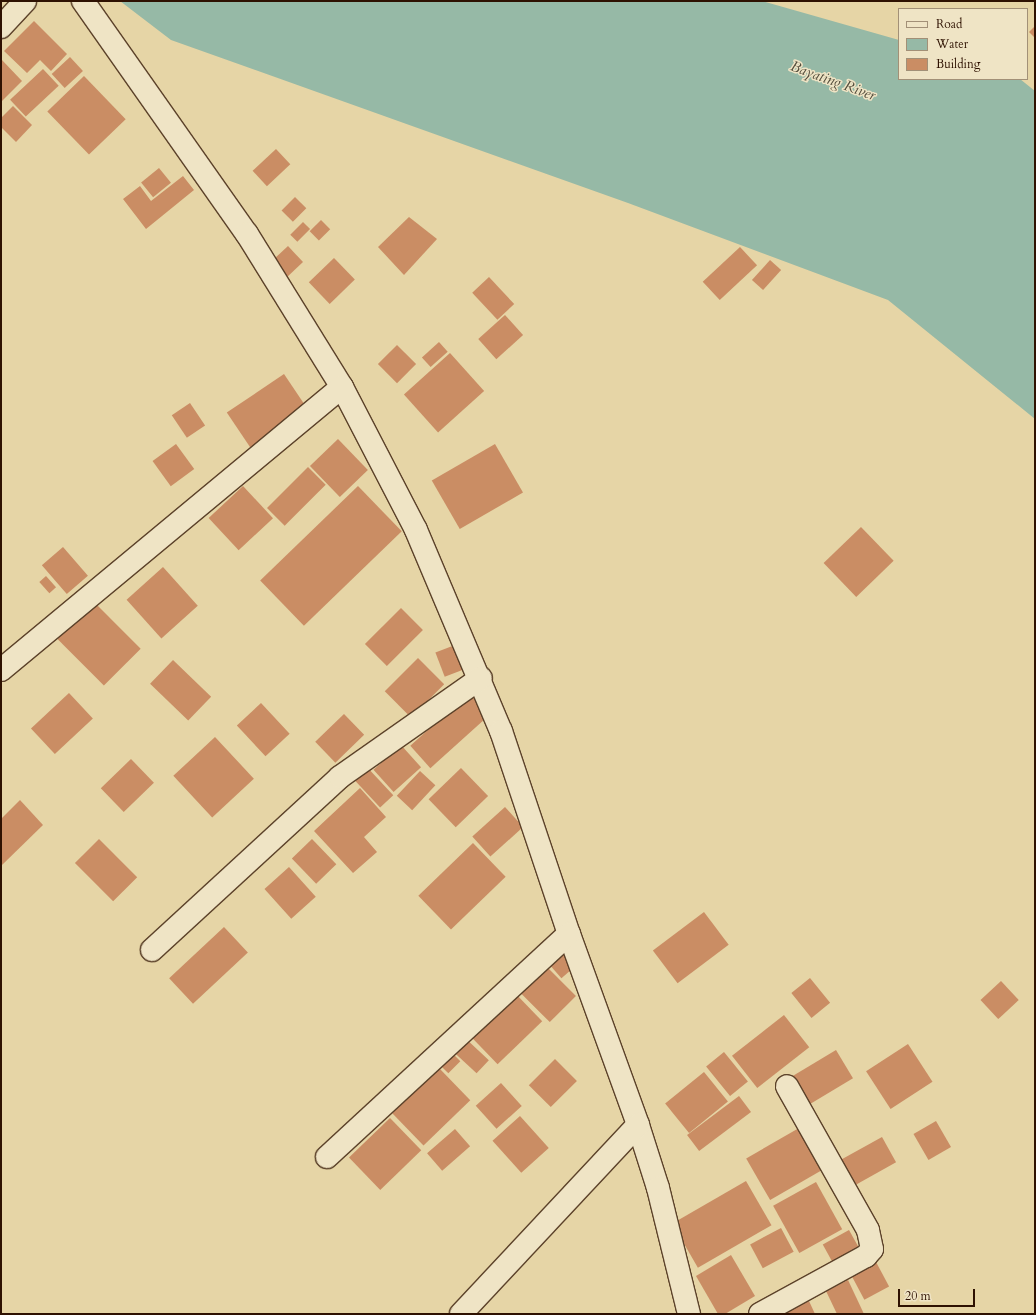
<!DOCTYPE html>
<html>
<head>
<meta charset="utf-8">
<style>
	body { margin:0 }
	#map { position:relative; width:1036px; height:1315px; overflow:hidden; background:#e6d5a6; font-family:Cardo,serif }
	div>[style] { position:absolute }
	.water>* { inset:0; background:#96b9a6 }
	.building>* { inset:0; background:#ca8d64; transform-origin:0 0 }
	.roads { filter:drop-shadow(1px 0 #5c422a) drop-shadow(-1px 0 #5c422a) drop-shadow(0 1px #5c422a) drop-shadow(0 -1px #5c422a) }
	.minor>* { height:22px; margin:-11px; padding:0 11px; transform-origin:11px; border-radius:11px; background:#efe4c5 }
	span { translate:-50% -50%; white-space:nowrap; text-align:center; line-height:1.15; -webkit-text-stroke:3px #efe4c5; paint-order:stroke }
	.water-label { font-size:15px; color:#524c3b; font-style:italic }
	.frame { position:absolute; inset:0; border:2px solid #2e1101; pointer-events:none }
	.legend { position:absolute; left:898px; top:8px; width:130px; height:72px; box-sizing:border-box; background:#efe4c5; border:1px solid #a29077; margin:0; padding:5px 7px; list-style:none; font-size:12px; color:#2e1101 }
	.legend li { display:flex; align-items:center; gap:8px; height:20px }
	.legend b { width:20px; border:1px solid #a29077 }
	.scale { position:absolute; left:898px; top:1289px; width:77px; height:18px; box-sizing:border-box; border:2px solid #2e1101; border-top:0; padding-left:5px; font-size:12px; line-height:14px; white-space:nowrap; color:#2e1101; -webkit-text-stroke:3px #efe4c5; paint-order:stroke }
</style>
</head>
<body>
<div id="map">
	<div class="water">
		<div style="clip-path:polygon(120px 1px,762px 1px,899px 40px,899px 79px,1020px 79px,1035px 91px,1035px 419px,888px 300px,628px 203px,171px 40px)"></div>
	</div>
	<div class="building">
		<div style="clip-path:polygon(34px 21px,67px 54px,51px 71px,40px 60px,27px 73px,4px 51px)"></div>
		<div style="clip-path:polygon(1035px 26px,1035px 38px,1029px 32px)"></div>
		<div style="left:70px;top:57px;width:19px;height:25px;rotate:47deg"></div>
		<div style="clip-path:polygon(1px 59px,22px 81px,1px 102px)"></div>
		<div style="left:43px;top:69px;width:23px;height:45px;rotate:47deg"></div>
		<div style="left:84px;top:76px;width:60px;height:51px;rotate:46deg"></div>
		<div style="clip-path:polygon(13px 106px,32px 125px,16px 142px,1px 127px,1px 118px)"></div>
		<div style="left:276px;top:149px;width:21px;height:32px;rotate:47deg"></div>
		<div style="left:159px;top:168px;width:19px;height:23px;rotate:51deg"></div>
		<div style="clip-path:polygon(183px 176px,194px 190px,146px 229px,123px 199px,140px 186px,151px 201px)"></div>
		<div style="left:295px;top:197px;width:16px;height:19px;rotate:45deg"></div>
		<div style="clip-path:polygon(409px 217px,437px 239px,404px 275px,378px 247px)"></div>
		<div style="left:321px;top:220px;width:13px;height:16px;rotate:45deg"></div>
		<div style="left:303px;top:222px;width:10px;height:18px;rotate:45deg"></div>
		<div style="left:288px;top:246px;width:22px;height:21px;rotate:47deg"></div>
		<div style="left:740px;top:247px;width:25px;height:51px;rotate:47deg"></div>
		<div style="left:334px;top:258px;width:30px;height:35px;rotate:46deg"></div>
		<div style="left:770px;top:260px;width:15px;height:27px;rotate:42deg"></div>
		<div style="left:489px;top:277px;width:37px;height:23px;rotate:47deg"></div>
		<div style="left:505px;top:315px;width:27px;height:36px;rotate:48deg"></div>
		<div style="left:439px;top:342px;width:13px;height:23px;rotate:48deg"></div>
		<div style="left:397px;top:345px;width:27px;height:27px;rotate:45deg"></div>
		<div style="left:450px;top:353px;width:51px;height:62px;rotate:48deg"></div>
		<div style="left:284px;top:374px;width:43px;height:69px;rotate:56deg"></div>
		<div style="left:190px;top:403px;width:27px;height:22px;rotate:56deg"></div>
		<div style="left:338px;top:439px;width:43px;height:39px;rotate:46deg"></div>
		<div style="left:176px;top:444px;width:31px;height:29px;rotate:54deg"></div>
		<div style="left:495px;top:444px;width:56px;height:73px;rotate:60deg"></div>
		<div style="left:308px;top:467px;width:25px;height:58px;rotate:45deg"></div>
		<div style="left:243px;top:486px;width:44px;height:47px;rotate:47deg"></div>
		<div style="left:358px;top:486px;width:63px;height:136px;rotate:46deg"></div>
		<div style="left:861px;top:527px;width:47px;height:52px;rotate:46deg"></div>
		<div style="left:63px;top:547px;width:38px;height:28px;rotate:49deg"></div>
		<div style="left:163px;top:567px;width:52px;height:49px;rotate:48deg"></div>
		<div style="left:46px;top:576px;width:15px;height:9px;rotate:48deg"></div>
		<div style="left:94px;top:602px;width:66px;height:52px;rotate:45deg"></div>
		<div style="left:401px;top:608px;width:31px;height:51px;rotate:45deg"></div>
		<div style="left:455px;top:645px;width:26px;height:21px;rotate:69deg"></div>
		<div style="left:418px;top:658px;width:37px;height:47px;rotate:45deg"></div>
		<div style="left:173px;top:660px;width:53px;height:33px;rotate:44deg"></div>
		<div style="left:69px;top:693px;width:35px;height:52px;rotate:47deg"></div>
		<div style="left:469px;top:693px;width:30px;height:79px;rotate:48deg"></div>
		<div style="left:261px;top:703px;width:42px;height:33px;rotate:47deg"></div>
		<div style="left:344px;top:714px;width:29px;height:40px;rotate:46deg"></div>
		<div style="left:215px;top:737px;width:57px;height:57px;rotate:47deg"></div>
		<div style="left:401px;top:745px;width:30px;height:37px;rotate:48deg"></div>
		<div style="left:131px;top:759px;width:33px;height:42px;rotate:46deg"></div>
		<div style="left:366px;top:766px;width:40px;height:18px;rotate:47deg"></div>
		<div style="left:461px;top:768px;width:39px;height:45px;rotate:46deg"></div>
		<div style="left:420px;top:771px;width:21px;height:34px;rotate:43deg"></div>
		<div style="clip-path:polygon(360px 788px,386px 817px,364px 837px,377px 852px,353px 873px,314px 831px)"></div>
		<div style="clip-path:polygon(20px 800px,43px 825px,1px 866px,1px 819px)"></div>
		<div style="left:505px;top:807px;width:27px;height:44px;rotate:48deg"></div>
		<div style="left:99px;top:839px;width:54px;height:34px;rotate:45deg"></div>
		<div style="left:312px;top:839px;width:35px;height:28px;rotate:46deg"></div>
		<div style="left:473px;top:843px;width:47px;height:76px;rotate:46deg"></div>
		<div style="left:289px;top:867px;width:40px;height:33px;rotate:48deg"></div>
		<div style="left:704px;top:912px;width:41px;height:64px;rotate:53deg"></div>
		<div style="left:224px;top:927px;width:35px;height:75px;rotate:47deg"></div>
		<div style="left:562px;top:950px;width:21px;height:19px;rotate:49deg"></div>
		<div style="left:542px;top:962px;width:48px;height:37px;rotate:45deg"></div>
		<div style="left:810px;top:978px;width:32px;height:24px;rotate:51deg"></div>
		<div style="left:1001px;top:981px;width:26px;height:28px;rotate:47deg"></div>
		<div style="left:513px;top:991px;width:42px;height:62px;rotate:46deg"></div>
		<div style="left:784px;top:1015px;width:41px;height:66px;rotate:52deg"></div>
		<div style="left:464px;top:1037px;width:34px;height:18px;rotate:43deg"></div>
		<div style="left:908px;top:1044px;width:45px;height:50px;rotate:57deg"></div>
		<div style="left:449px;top:1050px;width:16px;height:17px;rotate:45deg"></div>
		<div style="left:836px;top:1050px;width:33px;height:51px;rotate:59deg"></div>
		<div style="left:724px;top:1052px;width:38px;height:23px;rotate:51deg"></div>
		<div style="left:555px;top:1059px;width:31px;height:37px;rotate:45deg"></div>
		<div style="left:439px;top:1068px;width:45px;height:65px;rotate:46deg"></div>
		<div style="left:704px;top:1072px;width:38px;height:50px;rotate:51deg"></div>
		<div style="left:501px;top:1083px;width:31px;height:34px;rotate:48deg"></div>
		<div style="left:739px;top:1096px;width:20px;height:65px;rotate:53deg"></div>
		<div style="left:520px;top:1116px;width:43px;height:37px;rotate:48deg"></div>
		<div style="left:390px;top:1118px;width:45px;height:57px;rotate:46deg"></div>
		<div style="left:936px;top:1121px;width:30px;height:26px;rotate:60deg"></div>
		<div style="left:799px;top:1128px;width:48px;height:61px;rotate:60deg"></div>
		<div style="left:455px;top:1129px;width:23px;height:37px;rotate:49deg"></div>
		<div style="left:882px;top:1137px;width:29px;height:47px;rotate:61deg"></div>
		<div style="left:746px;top:1181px;width:51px;height:85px;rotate:60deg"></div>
		<div style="left:816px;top:1182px;width:54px;height:49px;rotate:61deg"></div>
		<div style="left:781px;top:1228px;width:27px;height:35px;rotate:62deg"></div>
		<div style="left:849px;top:1230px;width:25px;height:30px;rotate:61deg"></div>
		<div style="clip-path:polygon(731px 1255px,755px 1296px,725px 1314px,718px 1314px,696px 1276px)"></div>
		<div style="left:875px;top:1260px;width:30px;height:28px;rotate:62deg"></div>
		<div style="clip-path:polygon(848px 1280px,864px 1314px,837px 1314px,826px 1291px)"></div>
		<div style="clip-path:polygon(809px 1301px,815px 1314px,782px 1314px)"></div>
	</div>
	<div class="roads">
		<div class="minor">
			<div style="left:83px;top:1px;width:285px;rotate:54.9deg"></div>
			<div style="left:247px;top:234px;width:180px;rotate:58.2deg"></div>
			<div style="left:342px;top:387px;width:161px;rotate:62.6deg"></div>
			<div style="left:416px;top:530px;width:218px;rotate:67.1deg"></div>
			<div style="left:501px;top:731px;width:214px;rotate:71.5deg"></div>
			<div style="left:569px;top:934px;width:203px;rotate:70.1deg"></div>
			<div style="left:638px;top:1125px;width:66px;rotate:72.4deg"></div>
			<div style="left:658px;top:1188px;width:130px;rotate:76.2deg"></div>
			<div style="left:1px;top:27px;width:35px;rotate:-47deg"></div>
			<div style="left:1px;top:670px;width:443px;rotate:-39.7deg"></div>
			<div style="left:152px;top:950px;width:255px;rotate:-42.6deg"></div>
			<div style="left:340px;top:777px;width:172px;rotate:-35.1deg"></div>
			<div style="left:327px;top:1157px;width:329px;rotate:-42.7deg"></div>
			<div style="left:461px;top:1314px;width:259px;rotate:-46.9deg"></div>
			<div style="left:760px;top:1314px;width:121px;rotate:-28.7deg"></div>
			<div style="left:866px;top:1256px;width:9px;rotate:-49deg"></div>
			<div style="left:872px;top:1249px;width:19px;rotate:-102deg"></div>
			<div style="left:868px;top:1230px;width:165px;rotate:-119.4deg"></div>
		</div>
	</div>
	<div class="water-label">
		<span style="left:833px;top:81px;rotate:20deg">Bayating River</span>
	</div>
	<div class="frame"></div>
	<ul class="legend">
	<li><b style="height:5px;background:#efe4c5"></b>Road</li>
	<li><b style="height:11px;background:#96b9a6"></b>Water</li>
	<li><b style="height:11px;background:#ca8d64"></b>Building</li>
	</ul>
	<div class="scale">20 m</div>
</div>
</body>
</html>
